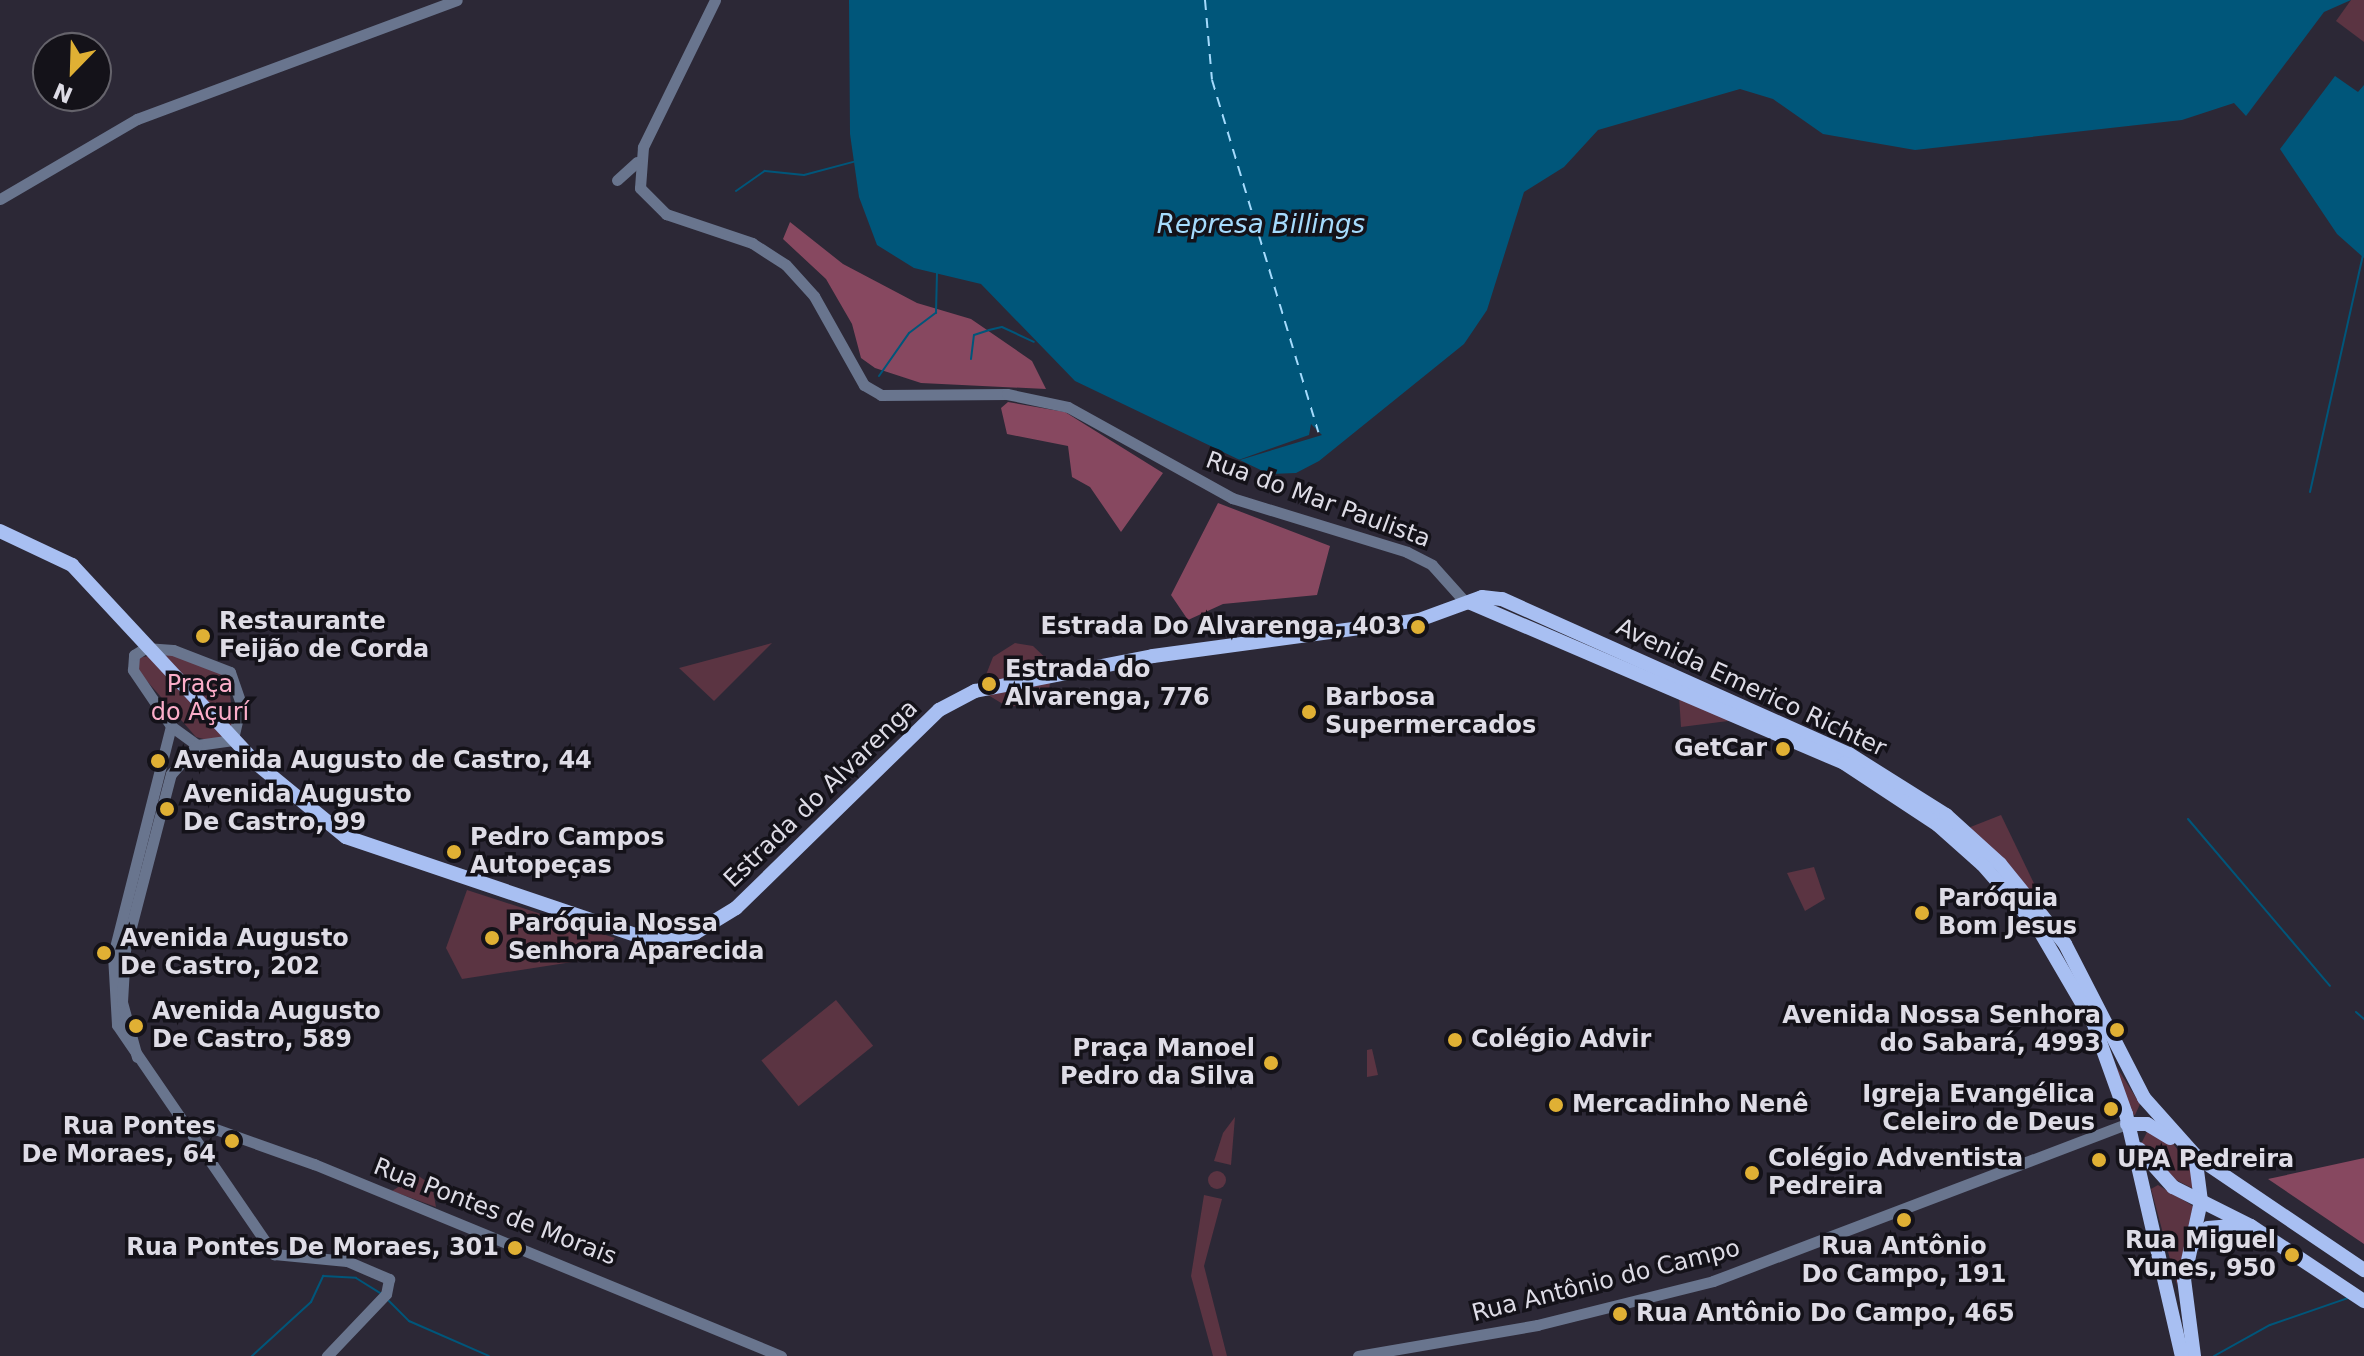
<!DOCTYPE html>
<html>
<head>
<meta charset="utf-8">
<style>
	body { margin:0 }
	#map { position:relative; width:2364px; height:1356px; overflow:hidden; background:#2c2836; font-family:"DejaVu Sans",sans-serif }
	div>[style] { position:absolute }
	.green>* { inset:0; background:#5b3442; transform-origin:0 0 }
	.round { border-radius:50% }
	.forest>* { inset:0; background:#874860 }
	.water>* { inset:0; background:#00567a }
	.pier>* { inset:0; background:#2c2836 }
	.stream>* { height:2px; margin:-1px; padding:0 1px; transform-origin:1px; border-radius:1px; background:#00567a }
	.ferry>* { height:2px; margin-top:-1px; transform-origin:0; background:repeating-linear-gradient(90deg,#a5dbfd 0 10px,transparent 0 18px) }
	.tertiary>* { height:11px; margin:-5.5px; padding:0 5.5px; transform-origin:5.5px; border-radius:5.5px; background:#69758e }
	.primary>* { height:14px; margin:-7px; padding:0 7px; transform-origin:7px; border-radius:7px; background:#a8bff2 }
	.dots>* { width:22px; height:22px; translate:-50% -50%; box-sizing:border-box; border:4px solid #141219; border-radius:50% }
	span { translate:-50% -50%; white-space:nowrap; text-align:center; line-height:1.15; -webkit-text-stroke:7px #141219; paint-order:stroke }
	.street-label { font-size:24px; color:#dedce6 }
	.poi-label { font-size:24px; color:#dedce6; font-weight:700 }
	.left { translate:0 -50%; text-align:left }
	.right { translate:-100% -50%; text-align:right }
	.park-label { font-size:24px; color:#fcadc9 }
	.water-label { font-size:26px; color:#a5dbfd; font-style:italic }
	.north { position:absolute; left:32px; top:32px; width:80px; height:80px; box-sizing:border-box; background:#141219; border:2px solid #65636b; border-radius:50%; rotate:203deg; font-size:22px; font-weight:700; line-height:32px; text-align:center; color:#dedce6 }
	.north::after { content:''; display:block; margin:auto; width:28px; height:36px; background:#e0b034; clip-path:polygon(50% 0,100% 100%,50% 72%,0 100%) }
</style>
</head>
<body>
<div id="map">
	<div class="green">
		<div style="clip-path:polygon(2351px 0,2364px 0,2364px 42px,2336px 21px)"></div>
		<div style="clip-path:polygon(772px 643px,714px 701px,679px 668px)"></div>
		<div style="clip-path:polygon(1015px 643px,1033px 646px,1052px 664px,1048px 700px,1041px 707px,1006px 706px,980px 690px,993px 657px)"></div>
		<div style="clip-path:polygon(169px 652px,227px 673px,234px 724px,219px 743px,196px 737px,139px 672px,138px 658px)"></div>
		<div style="clip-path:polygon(1679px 696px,1736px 720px,1681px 727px)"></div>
		<div style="clip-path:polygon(2001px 815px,2054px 925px,1968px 828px)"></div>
		<div style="clip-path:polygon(1814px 867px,1825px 899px,1805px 911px,1787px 873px)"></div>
		<div style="clip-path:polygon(467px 890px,615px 938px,598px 958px,462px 979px,446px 948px)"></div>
		<div style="left:836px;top:1000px;width:59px;height:96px;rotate:51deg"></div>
		<div style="clip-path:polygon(1372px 1049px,1378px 1075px,1367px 1077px,1367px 1050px)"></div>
		<div style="clip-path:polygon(2116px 1066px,2140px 1104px,2135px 1115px,2130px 1114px)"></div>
		<div style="clip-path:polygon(1235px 1117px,1231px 1165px,1214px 1161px,1223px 1133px)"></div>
		<div style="clip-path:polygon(2148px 1130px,2172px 1142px,2193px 1171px,2194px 1189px,2162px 1173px,2141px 1144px)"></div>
		<div class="round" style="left:1208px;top:1171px;width:18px;height:18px"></div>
		<div style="clip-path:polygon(417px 1175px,432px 1185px,436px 1207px,392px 1191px)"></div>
		<div style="clip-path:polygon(2158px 1185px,2193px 1206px,2177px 1285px,2151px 1189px)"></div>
		<div style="clip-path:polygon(1204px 1195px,1222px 1199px,1204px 1266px,1227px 1356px,1213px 1356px,1191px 1276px)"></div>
	</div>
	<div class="forest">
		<div style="clip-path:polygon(790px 222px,843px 264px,917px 303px,971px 319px,1032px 361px,1046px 389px,921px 383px,875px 368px,861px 358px,852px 324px,826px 279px,783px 239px)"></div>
		<div style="clip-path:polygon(1008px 402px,1065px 412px,1163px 473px,1121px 532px,1090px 487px,1072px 477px,1068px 446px,1007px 434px,1001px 408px)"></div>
		<div style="clip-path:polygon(1218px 503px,1330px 546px,1317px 595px,1223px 604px,1188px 620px,1171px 595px)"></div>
		<div style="clip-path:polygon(2364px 1158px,2364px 1244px,2268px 1179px)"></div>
	</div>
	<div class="water">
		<div style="clip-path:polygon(849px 0,2351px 0,2324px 12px,2246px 116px,2234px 103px,2182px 120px,1915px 150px,1823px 134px,1773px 99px,1740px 89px,1598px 130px,1564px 167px,1524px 192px,1487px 310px,1464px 344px,1319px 461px,1296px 473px,1269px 474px,1075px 381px,981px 284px,914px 268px,877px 245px,859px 197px,850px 134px)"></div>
		<div style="clip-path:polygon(2335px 76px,2358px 92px,2364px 85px,2364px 258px,2337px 234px,2280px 149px)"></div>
	</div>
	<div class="pier">
		<div style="clip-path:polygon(1311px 424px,1322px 435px,1230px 463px,1309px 435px)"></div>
	</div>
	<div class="stream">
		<div style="left:736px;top:191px;width:35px;rotate:-35deg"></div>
		<div style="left:765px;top:171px;width:39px;rotate:6deg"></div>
		<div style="left:804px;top:175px;width:51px;rotate:-14.9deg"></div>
		<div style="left:971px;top:359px;width:24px;rotate:-83deg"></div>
		<div style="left:974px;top:335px;width:16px;rotate:-18deg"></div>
		<div style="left:989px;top:330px;width:13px;rotate:-13deg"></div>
		<div style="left:1002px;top:327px;width:35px;rotate:25deg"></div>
		<div style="left:879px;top:376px;width:52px;rotate:-55.1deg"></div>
		<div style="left:909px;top:333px;width:34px;rotate:-37deg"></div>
		<div style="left:936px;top:313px;width:42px;rotate:-88.6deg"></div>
		<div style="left:2310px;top:492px;width:247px;rotate:-77.4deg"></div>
		<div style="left:2188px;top:819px;width:219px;rotate:49.6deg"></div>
		<div style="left:2356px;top:1012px;width:11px;rotate:41deg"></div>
		<div style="left:386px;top:1298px;width:33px;rotate:45deg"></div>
		<div style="left:409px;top:1321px;width:87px;rotate:23.6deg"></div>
		<div style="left:252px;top:1356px;width:80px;rotate:-42.5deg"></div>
		<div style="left:311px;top:1302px;width:29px;rotate:-65deg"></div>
		<div style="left:323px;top:1276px;width:33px;rotate:3deg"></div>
		<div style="left:356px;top:1278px;width:31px;rotate:32deg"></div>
		<div style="left:2214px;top:1356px;width:64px;rotate:-29deg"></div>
		<div style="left:2270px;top:1325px;width:83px;rotate:-19.1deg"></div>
	</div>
	<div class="ferry">
		<div style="left:1205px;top:0;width:80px;rotate:85deg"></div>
		<div style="left:1212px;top:80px;width:368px;rotate:73.2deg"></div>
	</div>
	<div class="tertiary">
		<div style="left:715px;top:0;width:164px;rotate:116.1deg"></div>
		<div style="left:643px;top:147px;width:41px;rotate:94.2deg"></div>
		<div style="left:640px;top:188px;width:37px;rotate:45deg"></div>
		<div style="left:666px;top:214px;width:91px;rotate:18.6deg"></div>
		<div style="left:752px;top:243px;width:40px;rotate:32.9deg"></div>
		<div style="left:786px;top:265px;width:42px;rotate:47.9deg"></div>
		<div style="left:814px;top:296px;width:102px;rotate:60.7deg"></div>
		<div style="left:864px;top:385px;width:20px;rotate:30deg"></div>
		<div style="left:881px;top:395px;width:126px;rotate:-0.5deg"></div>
		<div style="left:1007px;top:394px;width:62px;rotate:12deg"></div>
		<div style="left:1068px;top:407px;width:188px;rotate:29deg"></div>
		<div style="left:1232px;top:498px;width:183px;rotate:17.1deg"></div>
		<div style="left:1407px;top:552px;width:28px;rotate:27deg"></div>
		<div style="left:1432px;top:565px;width:52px;rotate:48.1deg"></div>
		<div style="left:617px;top:180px;width:27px;rotate:-42deg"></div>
		<div style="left:0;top:199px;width:159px;rotate:-30.3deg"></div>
		<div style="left:137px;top:119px;width:341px;rotate:-20.4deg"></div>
		<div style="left:145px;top:648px;width:28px;rotate:4deg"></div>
		<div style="left:173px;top:650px;width:61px;rotate:21.1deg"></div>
		<div style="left:230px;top:672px;width:34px;rotate:71deg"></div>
		<div style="left:241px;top:704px;width:37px;rotate:103deg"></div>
		<div style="left:233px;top:740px;width:36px;rotate:172deg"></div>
		<div style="left:197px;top:745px;width:32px;rotate:-144deg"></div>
		<div style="left:171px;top:726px;width:68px;rotate:-124.2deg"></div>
		<div style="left:133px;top:670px;width:15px;rotate:-86deg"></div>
		<div style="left:134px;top:655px;width:13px;rotate:-32deg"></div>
		<div style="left:171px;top:726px;width:236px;rotate:104.2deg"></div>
		<div style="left:113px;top:955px;width:70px;rotate:86.7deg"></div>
		<div style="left:117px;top:1025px;width:278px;rotate:55.6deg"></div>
		<div style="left:274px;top:1254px;width:73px;rotate:5.5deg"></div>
		<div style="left:347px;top:1261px;width:46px;rotate:23.2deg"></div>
		<div style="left:389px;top:1279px;width:15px;rotate:101deg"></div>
		<div style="left:386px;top:1294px;width:86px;rotate:133.6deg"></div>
		<div style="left:137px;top:1057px;width:57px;rotate:-105.3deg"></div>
		<div style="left:122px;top:1002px;width:52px;rotate:-86.7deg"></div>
		<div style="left:125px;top:950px;width:182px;rotate:-75.4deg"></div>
		<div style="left:171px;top:774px;width:39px;rotate:-48deg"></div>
		<div style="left:188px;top:1129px;width:19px;rotate:-9deg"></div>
		<div style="left:207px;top:1126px;width:114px;rotate:19.6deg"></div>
		<div style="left:314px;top:1164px;width:505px;rotate:22.35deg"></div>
		<div style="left:1358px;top:1356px;width:182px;rotate:-9.8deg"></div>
		<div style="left:1537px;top:1325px;width:181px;rotate:-14deg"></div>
		<div style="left:1713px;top:1281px;width:443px;rotate:-20.8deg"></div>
	</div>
	<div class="primary">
		<div style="left:0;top:531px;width:80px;rotate:25.3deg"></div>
		<div style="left:72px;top:565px;width:272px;rotate:47.1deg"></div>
		<div style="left:257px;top:764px;width:115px;rotate:39.4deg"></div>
		<div style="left:346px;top:837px;width:324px;rotate:18.7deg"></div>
		<div style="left:653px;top:941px;width:43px;rotate:-10.8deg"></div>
		<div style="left:695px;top:933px;width:48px;rotate:-31.4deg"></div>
		<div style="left:736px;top:908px;width:284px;rotate:-44.3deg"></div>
		<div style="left:939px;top:710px;width:41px;rotate:-27.8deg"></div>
		<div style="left:975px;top:691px;width:181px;rotate:-11.1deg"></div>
		<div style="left:1153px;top:656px;width:268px;rotate:-7.7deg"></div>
		<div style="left:1419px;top:620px;width:67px;rotate:-20.1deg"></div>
		<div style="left:1482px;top:597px;width:20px;rotate:6deg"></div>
		<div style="left:1502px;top:599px;width:380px;rotate:24.1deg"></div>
		<div style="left:1849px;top:754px;width:115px;rotate:32.2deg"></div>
		<div style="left:1946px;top:815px;width:73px;rotate:42.2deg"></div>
		<div style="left:2000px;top:864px;width:103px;rotate:50.9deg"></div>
		<div style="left:2065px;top:944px;width:173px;rotate:62.8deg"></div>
		<div style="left:2144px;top:1098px;width:76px;rotate:48.2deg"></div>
		<div style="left:2195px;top:1155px;width:46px;rotate:82.6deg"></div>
		<div style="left:2201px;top:1201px;width:80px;rotate:102.3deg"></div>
		<div style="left:2184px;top:1279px;width:78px;rotate:82.6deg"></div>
		<div style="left:1471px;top:603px;width:406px;rotate:23.2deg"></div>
		<div style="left:1844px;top:763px;width:113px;rotate:33.4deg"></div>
		<div style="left:1938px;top:825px;width:59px;rotate:41.6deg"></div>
		<div style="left:1982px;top:864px;width:85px;rotate:48.8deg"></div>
		<div style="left:2038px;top:928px;width:109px;rotate:59.7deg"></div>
		<div style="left:2093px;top:1022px;width:98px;rotate:70.3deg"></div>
		<div style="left:2126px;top:1114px;width:248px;rotate:77deg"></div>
		<div style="left:2127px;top:1124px;width:20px"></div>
		<div style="left:2147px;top:1124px;width:27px;rotate:31deg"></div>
		<div style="left:2139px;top:1149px;width:51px;rotate:48.2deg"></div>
		<div style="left:2173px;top:1187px;width:87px;rotate:26.6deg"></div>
		<div style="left:2251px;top:1226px;width:136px;rotate:33.6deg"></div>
		<div style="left:2197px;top:1157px;width:202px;rotate:34.1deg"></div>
		<div style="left:2192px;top:1245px;width:23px;rotate:-47deg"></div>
		<div style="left:2208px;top:1228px;width:35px;rotate:-5deg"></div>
	</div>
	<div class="dots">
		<div style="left:1418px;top:627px;background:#e0b034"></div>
		<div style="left:203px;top:636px;background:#e0b034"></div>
		<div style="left:989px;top:684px;background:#e0b034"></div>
		<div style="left:1309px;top:712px;background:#e0b034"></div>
		<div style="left:1783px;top:749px;background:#e0b034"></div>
		<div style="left:158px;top:761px;background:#e0b034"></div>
		<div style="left:167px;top:809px;background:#e0b034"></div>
		<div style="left:454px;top:852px;background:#e0b034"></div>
		<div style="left:1922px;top:913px;background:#e0b034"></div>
		<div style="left:492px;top:938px;background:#e0b034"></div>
		<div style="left:104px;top:953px;background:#e0b034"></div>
		<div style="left:136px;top:1026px;background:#e0b034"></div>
		<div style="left:2117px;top:1030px;background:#e0b034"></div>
		<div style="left:1455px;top:1040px;background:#e0b034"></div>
		<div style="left:1271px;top:1063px;background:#e0b034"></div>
		<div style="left:1556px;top:1105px;background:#e0b034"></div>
		<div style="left:2111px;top:1109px;background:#e0b034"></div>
		<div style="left:232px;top:1141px;background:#e0b034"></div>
		<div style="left:2099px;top:1160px;background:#e0b034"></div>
		<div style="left:1752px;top:1173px;background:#e0b034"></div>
		<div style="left:1904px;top:1220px;background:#e0b034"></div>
		<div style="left:515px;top:1248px;background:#e0b034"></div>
		<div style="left:2292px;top:1255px;background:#e0b034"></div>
		<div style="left:1620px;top:1314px;background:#e0b034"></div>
	</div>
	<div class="street-label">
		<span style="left:1318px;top:500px;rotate:20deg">Rua do Mar Paulista</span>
		<span style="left:1751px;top:688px;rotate:25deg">Avenida Emerico Richter</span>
		<span style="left:821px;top:794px;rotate:-44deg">Estrada do Alvarenga</span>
		<span style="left:495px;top:1212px;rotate:21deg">Rua Pontes de Morais</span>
		<span style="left:1606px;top:1281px;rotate:-14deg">Rua Antônio do Campo</span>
	</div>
	<div class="poi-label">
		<span class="left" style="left:219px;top:636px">Restaurante<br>Feijão de Corda</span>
		<span class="right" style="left:1402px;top:627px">Estrada Do Alvarenga, 403</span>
		<span class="left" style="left:1005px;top:684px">Estrada do<br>Alvarenga, 776</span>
		<span class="left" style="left:1325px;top:712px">Barbosa<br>Supermercados</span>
		<span class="right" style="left:1767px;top:749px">GetCar</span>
		<span class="left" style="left:174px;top:761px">Avenida Augusto de Castro, 44</span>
		<span class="left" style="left:183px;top:809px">Avenida Augusto<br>De Castro, 99</span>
		<span class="left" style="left:470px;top:852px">Pedro Campos<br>Autopeças</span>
		<span class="left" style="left:1938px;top:913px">Paróquia<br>Bom Jesus</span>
		<span class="left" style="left:508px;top:938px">Paróquia Nossa<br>Senhora Aparecida</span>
		<span class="left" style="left:120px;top:953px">Avenida Augusto<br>De Castro, 202</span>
		<span class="left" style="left:152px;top:1026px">Avenida Augusto<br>De Castro, 589</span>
		<span class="right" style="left:2101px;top:1030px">Avenida Nossa Senhora<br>do Sabará, 4993</span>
		<span class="left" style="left:1471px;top:1040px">Colégio Advir</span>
		<span class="right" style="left:1255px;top:1063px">Praça Manoel<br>Pedro da Silva</span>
		<span class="right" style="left:2095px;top:1109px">Igreja Evangélica<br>Celeiro de Deus</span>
		<span class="left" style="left:1572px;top:1105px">Mercadinho Nenê</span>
		<span class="right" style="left:216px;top:1141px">Rua Pontes<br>De Moraes, 64</span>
		<span class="left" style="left:1768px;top:1173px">Colégio Adventista<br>Pedreira</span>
		<span class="left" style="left:2117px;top:1160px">UPA Pedreira</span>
		<span class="right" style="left:2276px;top:1255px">Rua Miguel<br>Yunes, 950</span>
		<span style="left:1904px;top:1261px">Rua Antônio<br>Do Campo, 191</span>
		<span class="right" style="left:499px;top:1248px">Rua Pontes De Moraes, 301</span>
		<span class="left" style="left:1636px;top:1314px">Rua Antônio Do Campo, 465</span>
	</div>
	<div class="park-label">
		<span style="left:200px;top:699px">Praça<br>do Açurí</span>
	</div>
	<div class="water-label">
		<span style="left:1261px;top:225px">Represa Billings</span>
	</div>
	<div class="north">N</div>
</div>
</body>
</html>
